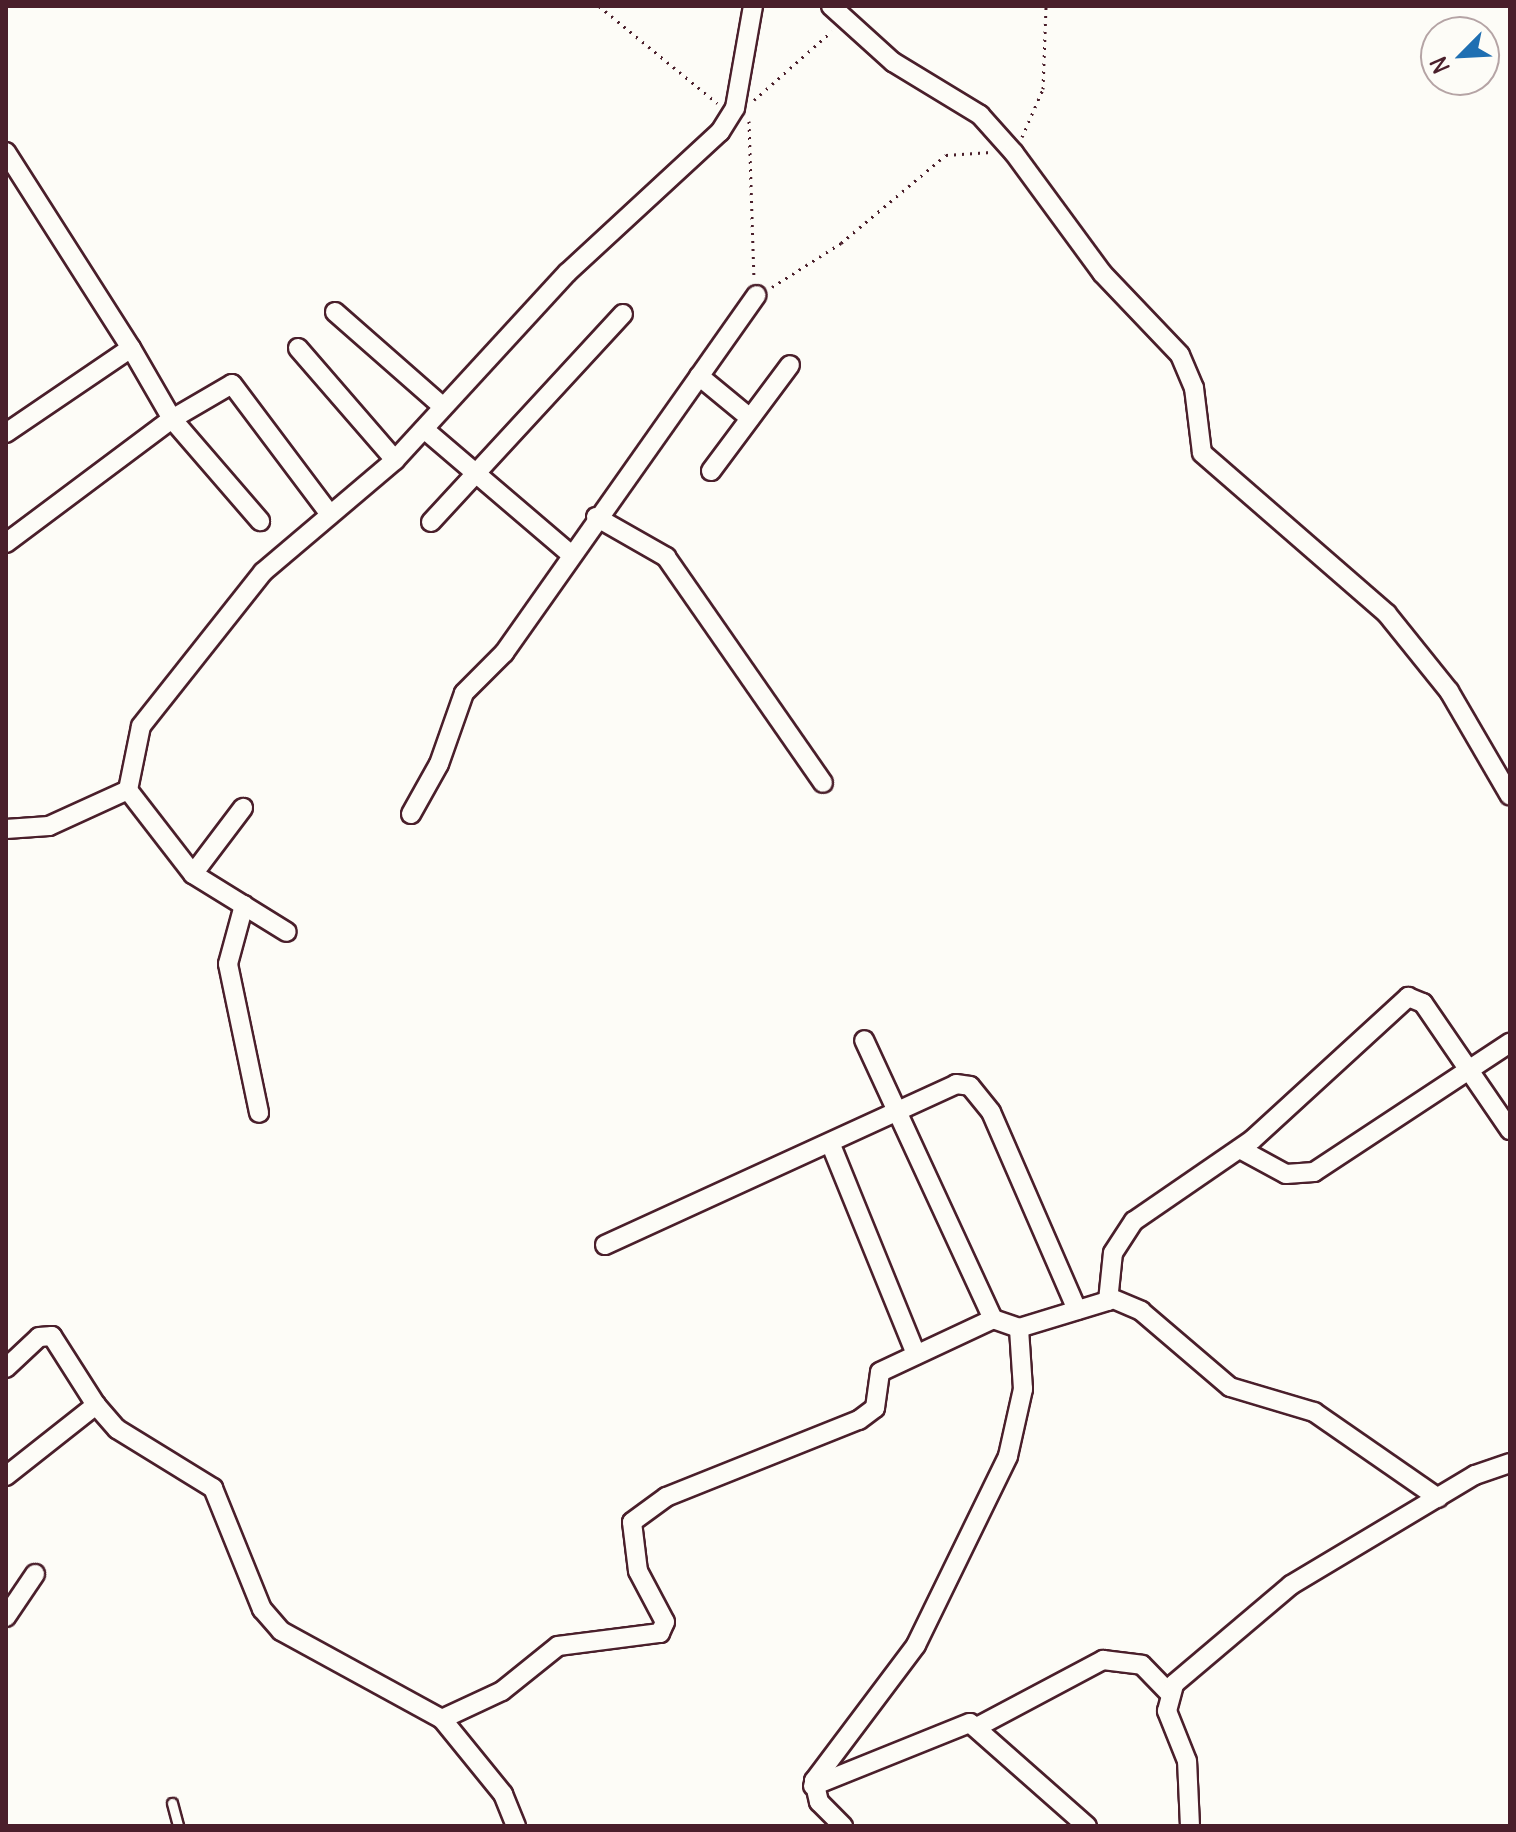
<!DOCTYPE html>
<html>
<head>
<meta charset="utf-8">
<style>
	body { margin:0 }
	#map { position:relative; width:1516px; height:1832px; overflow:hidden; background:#fdfcf7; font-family:Delius,sans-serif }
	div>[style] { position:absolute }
	.path>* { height:3px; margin-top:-1.5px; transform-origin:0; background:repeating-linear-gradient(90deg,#4a1f2b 0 2px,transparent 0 8px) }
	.roads { filter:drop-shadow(2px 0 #4a1f2b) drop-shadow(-2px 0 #4a1f2b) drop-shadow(0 2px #4a1f2b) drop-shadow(0 -2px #4a1f2b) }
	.service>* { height:9px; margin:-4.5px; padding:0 4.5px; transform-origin:4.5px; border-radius:4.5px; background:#fdfcf7 }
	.minor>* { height:18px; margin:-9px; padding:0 9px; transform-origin:9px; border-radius:9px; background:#fdfcf7 }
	span { translate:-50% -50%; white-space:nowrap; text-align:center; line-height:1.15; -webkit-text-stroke:7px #fdfcf7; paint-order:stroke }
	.frame { position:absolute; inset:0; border:8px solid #4a1f2b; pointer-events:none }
	.north { position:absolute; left:1420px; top:16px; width:80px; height:80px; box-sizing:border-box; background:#fdfcf7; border:2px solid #b5a4a5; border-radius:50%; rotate:246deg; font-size:22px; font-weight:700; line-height:32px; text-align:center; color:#4a1f2b }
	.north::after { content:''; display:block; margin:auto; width:28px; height:36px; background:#1f6fb2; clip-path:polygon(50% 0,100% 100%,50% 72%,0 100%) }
</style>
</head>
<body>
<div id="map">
	<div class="path">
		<div style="left:599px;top:6px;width:153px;rotate:39.4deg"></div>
		<div style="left:754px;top:100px;width:104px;rotate:-41.5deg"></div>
		<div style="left:749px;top:121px;width:156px;rotate:88.2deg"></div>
		<div style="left:1022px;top:137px;width:52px;rotate:-66.4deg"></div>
		<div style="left:1043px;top:89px;width:83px;rotate:-87.9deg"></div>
		<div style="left:772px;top:287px;width:82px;rotate:-32.5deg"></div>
		<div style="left:841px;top:243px;width:137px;rotate:-40deg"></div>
		<div style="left:946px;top:155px;width:45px;rotate:-3.8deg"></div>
	</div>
	<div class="roads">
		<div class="service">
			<div style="left:172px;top:1803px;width:24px;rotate:75deg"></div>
		</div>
		<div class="minor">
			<div style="left:831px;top:6px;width:84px;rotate:42.1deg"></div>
			<div style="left:893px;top:62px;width:102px;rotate:31.3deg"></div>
			<div style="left:980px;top:115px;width:51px;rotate:48.2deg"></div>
			<div style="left:1014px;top:153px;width:149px;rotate:53.7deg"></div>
			<div style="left:1102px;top:273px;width:113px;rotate:46.4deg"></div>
			<div style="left:1180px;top:355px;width:36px;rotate:67deg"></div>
			<div style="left:1194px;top:388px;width:65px;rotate:83deg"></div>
			<div style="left:1202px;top:453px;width:245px;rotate:41deg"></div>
			<div style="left:1387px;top:614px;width:99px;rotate:51.2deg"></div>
			<div style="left:1449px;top:691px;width:121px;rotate:59.8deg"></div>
			<div style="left:6px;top:152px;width:232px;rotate:57.5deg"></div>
			<div style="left:131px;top:348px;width:151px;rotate:145.8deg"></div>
			<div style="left:335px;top:312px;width:141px;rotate:41.3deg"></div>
			<div style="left:131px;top:348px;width:82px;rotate:60deg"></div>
			<div style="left:172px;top:419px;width:135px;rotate:49.2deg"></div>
			<div style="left:298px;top:348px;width:148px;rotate:49.1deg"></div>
			<div style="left:699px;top:376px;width:66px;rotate:39.5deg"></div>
			<div style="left:424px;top:429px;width:189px;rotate:40.5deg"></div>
			<div style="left:711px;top:471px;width:132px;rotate:-53.3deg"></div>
			<div style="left:596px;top:517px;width:81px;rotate:29.7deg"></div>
			<div style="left:666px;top:557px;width:275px;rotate:55.2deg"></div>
			<div style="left:431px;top:522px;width:283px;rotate:-47.3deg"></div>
			<div style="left:6px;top:543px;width:207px;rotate:-36.8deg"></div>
			<div style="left:172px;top:419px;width:69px;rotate:-30.3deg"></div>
			<div style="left:232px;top:384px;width:160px;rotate:53.1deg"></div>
			<div style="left:128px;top:790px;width:106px;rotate:52.3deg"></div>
			<div style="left:193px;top:874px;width:110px;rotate:31.7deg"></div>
			<div style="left:411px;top:814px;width:57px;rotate:-60.8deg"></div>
			<div style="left:439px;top:764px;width:75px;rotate:-70.6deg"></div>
			<div style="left:464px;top:693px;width:57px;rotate:-45deg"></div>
			<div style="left:504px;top:653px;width:438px;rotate:-54.8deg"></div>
			<div style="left:6px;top:829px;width:43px;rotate:-4deg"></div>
			<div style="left:49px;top:826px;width:87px;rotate:-24.5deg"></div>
			<div style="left:128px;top:790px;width:65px;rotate:-78.5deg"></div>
			<div style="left:141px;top:726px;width:196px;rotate:-51.6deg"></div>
			<div style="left:263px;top:572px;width:173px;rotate:-40.3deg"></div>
			<div style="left:395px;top:460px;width:254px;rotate:-47.4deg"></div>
			<div style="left:567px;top:273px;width:208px;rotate:-42.7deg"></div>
			<div style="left:720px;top:132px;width:28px;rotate:-58deg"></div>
			<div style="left:735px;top:108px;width:104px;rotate:-80deg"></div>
			<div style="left:193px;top:874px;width:83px;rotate:-52.9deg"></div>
			<div style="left:244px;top:905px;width:61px;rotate:105.2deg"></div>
			<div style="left:228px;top:964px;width:152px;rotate:78.2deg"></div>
			<div style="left:831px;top:1145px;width:226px;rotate:67.9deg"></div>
			<div style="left:1240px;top:1149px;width:52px;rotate:28.5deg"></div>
			<div style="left:1286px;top:1174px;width:28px;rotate:-4deg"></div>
			<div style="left:1314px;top:1172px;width:235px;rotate:-33.4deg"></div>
			<div style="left:605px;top:1245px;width:386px;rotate:-24.6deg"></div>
			<div style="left:956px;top:1084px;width:14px;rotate:8deg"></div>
			<div style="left:970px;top:1086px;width:33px;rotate:51deg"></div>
			<div style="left:991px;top:1112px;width:216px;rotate:66.5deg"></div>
			<div style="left:1111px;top:1298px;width:33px;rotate:23deg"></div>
			<div style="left:1141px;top:1311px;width:117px;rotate:40.5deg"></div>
			<div style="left:1230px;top:1387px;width:88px;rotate:16.6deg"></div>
			<div style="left:1314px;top:1412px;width:151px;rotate:34.7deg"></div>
			<div style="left:993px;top:1319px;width:28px;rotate:19deg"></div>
			<div style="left:1019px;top:1328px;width:93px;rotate:-16.9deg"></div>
			<div style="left:1108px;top:1301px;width:48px;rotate:-84.1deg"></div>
			<div style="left:1113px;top:1253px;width:38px;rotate:-57deg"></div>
			<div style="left:1134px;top:1221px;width:143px;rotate:-34.5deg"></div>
			<div style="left:1252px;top:1140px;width:212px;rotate:-42.5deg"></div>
			<div style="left:1408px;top:997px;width:16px;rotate:22deg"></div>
			<div style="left:1423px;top:1003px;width:154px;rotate:55.6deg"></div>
			<div style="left:6px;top:1368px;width:45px;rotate:-43.2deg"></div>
			<div style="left:39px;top:1337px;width:13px;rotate:-4deg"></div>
			<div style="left:52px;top:1336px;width:82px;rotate:57.5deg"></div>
			<div style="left:6px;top:1476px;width:115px;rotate:-38.3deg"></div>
			<div style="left:96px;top:1405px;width:32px;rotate:49deg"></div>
			<div style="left:117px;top:1429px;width:113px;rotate:31.6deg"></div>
			<div style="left:213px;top:1488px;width:131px;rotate:68deg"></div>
			<div style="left:262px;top:1609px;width:29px;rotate:49deg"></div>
			<div style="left:281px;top:1631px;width:183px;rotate:28.7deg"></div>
			<div style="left:442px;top:1719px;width:97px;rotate:50.9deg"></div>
			<div style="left:503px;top:1794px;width:35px;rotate:68deg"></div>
			<div style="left:6px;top:1617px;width:52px;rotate:-56deg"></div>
			<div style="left:442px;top:1719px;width:66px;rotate:-25deg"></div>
			<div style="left:502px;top:1691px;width:72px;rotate:-38.8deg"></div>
			<div style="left:558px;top:1646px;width:103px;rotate:-7.3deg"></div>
			<div style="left:660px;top:1633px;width:12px;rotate:-66deg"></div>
			<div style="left:665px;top:1622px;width:58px;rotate:-117.9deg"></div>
			<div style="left:638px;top:1571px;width:49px;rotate:-97deg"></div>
			<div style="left:632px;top:1522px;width:42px;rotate:-36.3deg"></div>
			<div style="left:666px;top:1497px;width:208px;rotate:-21.8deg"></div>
			<div style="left:859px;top:1420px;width:20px;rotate:-37deg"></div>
			<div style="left:875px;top:1408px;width:36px;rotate:-82deg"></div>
			<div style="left:880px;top:1372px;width:125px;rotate:-25.1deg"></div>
			<div style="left:993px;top:1319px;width:307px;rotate:-114.8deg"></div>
			<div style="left:977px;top:1727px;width:143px;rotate:-28deg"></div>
			<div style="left:1103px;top:1660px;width:39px;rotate:7deg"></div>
			<div style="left:1142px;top:1665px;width:37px;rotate:46deg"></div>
			<div style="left:813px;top:1786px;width:169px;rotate:-21.9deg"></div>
			<div style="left:970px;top:1723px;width:156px;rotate:41.4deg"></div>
			<div style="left:843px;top:1826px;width:34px;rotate:-135deg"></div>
			<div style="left:819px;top:1802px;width:22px;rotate:-103deg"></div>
			<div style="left:814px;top:1781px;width:170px;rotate:-53.1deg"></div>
			<div style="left:916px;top:1645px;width:210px;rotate:-64deg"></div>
			<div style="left:1008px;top:1456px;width:69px;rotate:-77.4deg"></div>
			<div style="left:1023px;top:1389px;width:61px;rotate:-93.8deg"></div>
			<div style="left:1190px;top:1826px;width:65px;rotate:-92.6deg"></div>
			<div style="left:1187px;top:1761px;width:54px;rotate:-111.8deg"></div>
			<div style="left:1167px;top:1711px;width:28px;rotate:-75deg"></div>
			<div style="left:1174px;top:1684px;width:153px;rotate:-40.2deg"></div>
			<div style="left:1291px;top:1585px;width:214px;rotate:-30.9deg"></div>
			<div style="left:1475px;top:1475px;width:37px;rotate:-19deg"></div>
		</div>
	</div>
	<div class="frame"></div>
	<div class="north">N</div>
</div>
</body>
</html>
